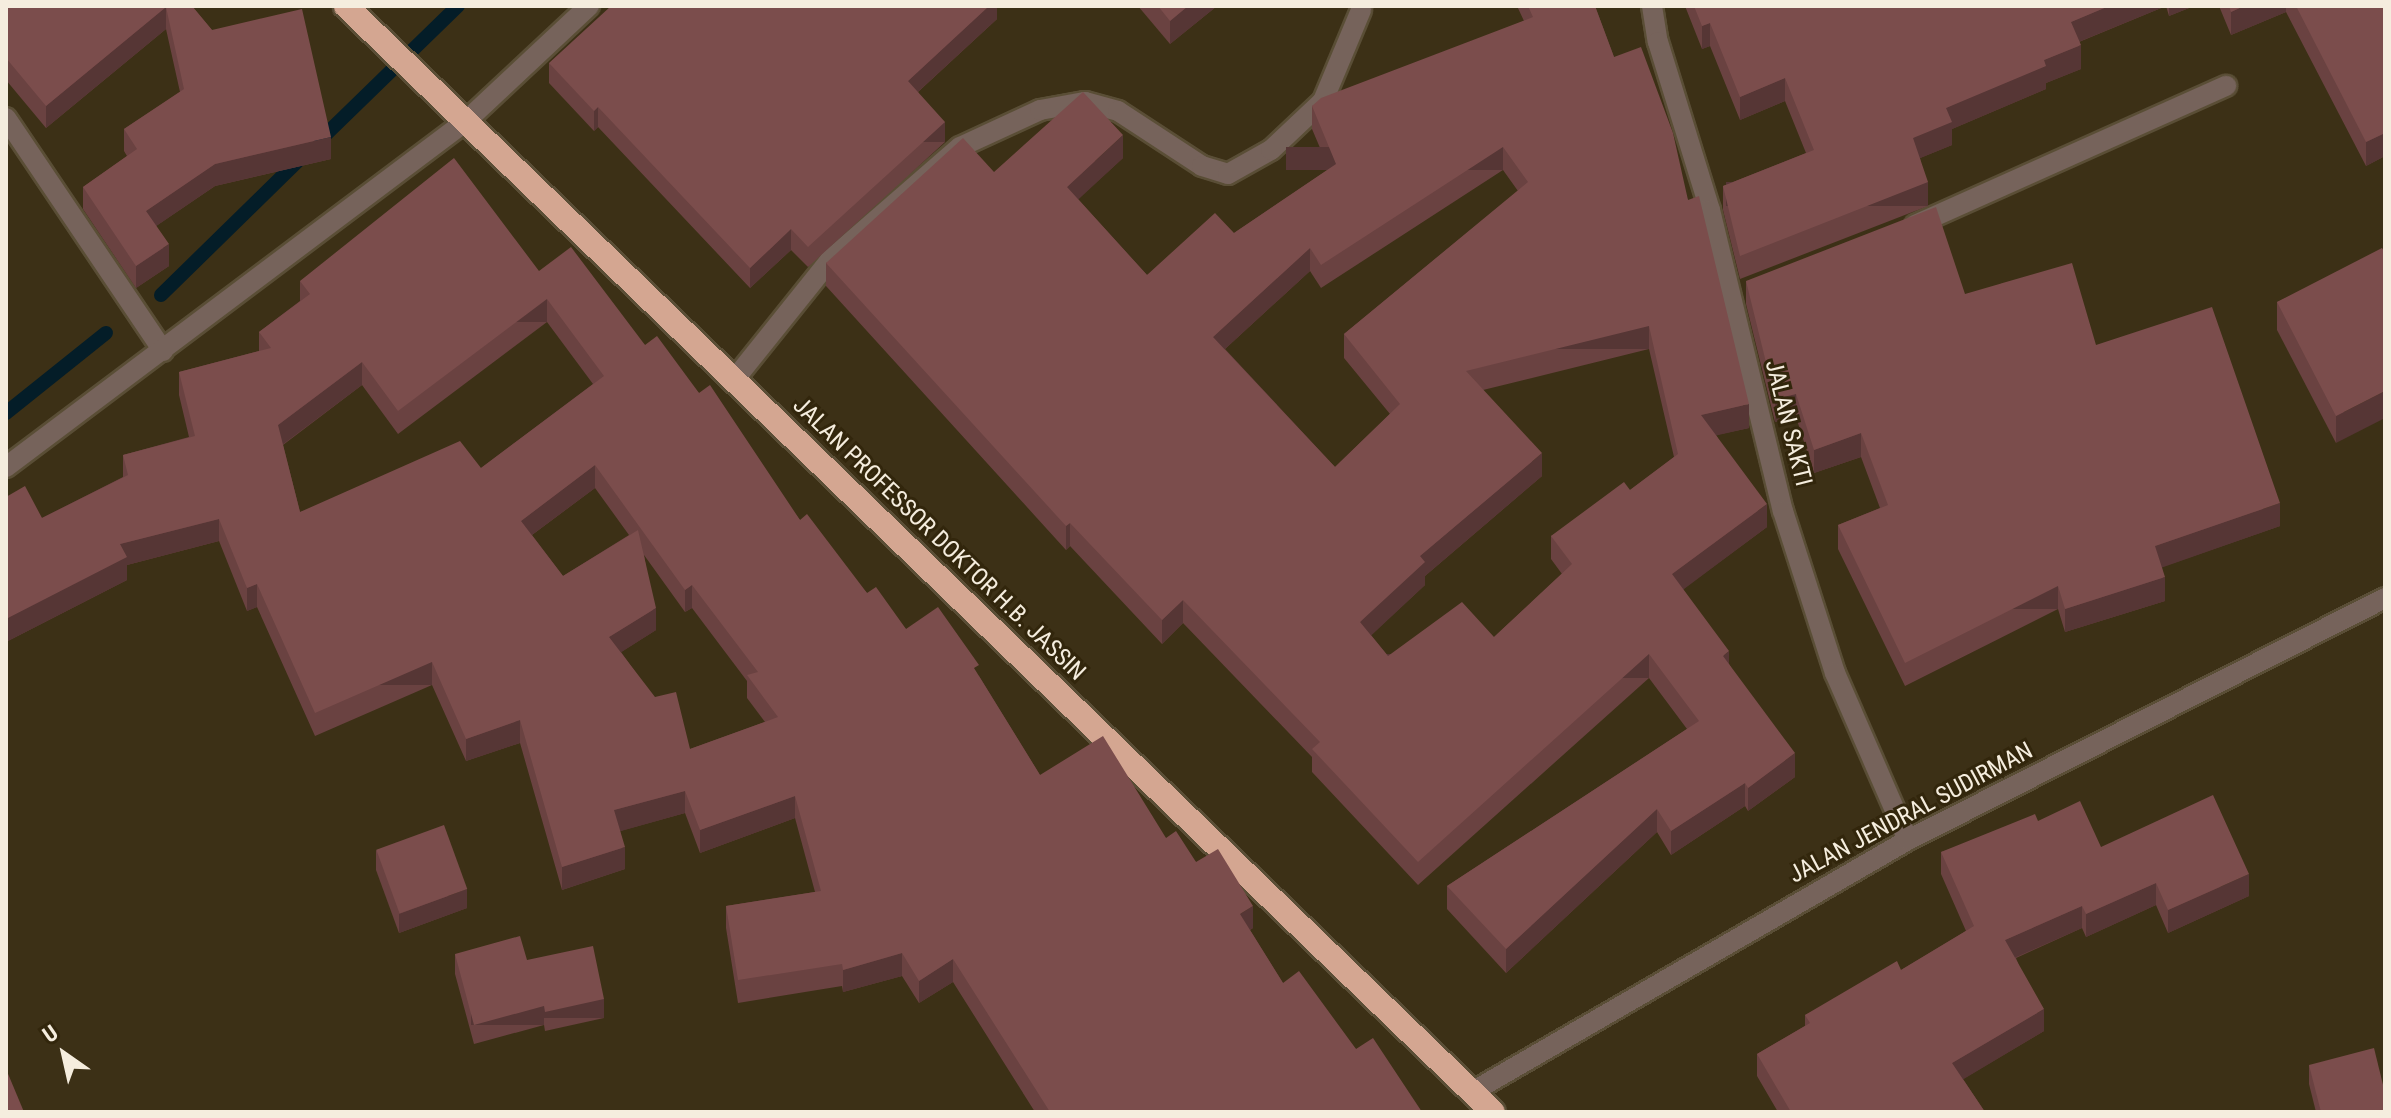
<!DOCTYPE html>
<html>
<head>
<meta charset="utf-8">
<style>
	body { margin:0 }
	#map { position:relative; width:2391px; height:1118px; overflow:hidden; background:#3c3016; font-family:"Roboto Condensed",sans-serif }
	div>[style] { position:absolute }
	.stream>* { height:14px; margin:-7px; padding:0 7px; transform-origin:7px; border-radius:7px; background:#041d28 }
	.roads { filter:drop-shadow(2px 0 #5a4e36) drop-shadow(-2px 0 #5a4e36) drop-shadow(0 2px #5a4e36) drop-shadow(0 -2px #5a4e36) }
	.minor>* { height:20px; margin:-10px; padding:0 10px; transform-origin:10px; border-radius:10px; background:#76635b }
	.highway>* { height:24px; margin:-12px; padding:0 12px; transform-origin:12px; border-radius:12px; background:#d4a691 }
	.wall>* { inset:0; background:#6a4241 }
	.shaded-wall>* { inset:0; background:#563635; transform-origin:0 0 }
	.building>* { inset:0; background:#7b4d4c; transform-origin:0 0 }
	span { translate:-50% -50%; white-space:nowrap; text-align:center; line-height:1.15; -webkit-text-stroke:6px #32260c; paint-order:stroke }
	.street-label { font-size:24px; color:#f5edde }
	.frame { position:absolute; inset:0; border:8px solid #f5edde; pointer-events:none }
	.north { position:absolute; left:24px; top:1014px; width:80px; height:80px; -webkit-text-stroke:6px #32260c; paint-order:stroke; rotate:326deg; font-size:22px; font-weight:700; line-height:32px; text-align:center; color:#f5edde }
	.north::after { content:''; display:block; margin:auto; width:28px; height:36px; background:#f5edde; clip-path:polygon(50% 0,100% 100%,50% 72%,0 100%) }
</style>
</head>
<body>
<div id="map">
	<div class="stream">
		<div style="left:318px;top:142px;width:195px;rotate:-44.2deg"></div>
		<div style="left:161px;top:295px;width:199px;rotate:-44.4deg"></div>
		<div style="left:6px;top:413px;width:128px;rotate:-38.7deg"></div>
	</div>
	<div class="roads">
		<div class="minor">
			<div style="left:1652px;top:6px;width:36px;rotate:81deg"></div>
			<div style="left:1658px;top:42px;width:176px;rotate:72.8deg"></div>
			<div style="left:1710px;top:210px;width:310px;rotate:76.4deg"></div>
			<div style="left:1783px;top:511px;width:170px;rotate:72.2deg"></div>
			<div style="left:1835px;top:673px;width:182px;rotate:66.4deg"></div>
			<div style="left:6px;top:118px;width:281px;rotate:56deg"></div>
			<div style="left:1915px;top:225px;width:341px;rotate:-24.1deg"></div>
			<div style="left:734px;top:380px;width:154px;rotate:-51.3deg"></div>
			<div style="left:830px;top:260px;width:172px;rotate:-41deg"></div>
			<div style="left:960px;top:147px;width:88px;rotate:-24.8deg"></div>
			<div style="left:1040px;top:110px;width:46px;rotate:-10.1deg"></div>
			<div style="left:1085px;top:102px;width:34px;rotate:15deg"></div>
			<div style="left:1118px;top:111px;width:100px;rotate:33.2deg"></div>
			<div style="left:1202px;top:166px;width:27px;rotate:17deg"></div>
			<div style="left:1228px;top:174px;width:49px;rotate:-29.2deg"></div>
			<div style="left:1271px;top:150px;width:71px;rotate:-43.3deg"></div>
			<div style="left:1323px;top:101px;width:99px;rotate:-67.3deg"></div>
			<div style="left:6px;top:467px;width:574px;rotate:-36.93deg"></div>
			<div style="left:465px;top:122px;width:170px;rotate:-43.1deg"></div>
			<div style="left:1472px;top:1092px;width:504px;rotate:-30.03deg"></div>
			<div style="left:1908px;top:840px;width:535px;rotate:-26.9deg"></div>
		</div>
		<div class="highway">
			<div style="left:346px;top:6px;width:1593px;rotate:43.96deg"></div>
		</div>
	</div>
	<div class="wall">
		<div style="clip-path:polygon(6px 6px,192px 6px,212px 30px,331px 159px,215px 186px,156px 226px,169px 266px,136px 288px,83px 209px,83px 187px,127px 156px,124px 151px,124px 129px,180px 92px,166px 29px,46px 128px,6px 80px)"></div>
		<div style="clip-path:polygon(997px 6px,997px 19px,918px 92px,945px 142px,808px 267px,791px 250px,750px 288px,598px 127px,594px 131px,549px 83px,549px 63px)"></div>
		<div style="clip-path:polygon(1138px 6px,1217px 6px,1170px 44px)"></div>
		<div style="clip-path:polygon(evenodd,1517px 6px,1595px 6px,1614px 57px,1688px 200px,1749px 428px,1716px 435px,1767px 527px,1683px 589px,1729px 664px,1795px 777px,1748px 811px,1745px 806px,1671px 855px,1657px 832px,1506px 973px,1447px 909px,1447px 886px,1687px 729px,1649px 678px,1418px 885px,1312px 772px,1312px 757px,1183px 623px,1162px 644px,1070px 546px,1066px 550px,826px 286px,826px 263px,994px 172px,1123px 158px,1078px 199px,1147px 275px,1234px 233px,1329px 169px,1312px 129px,1312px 106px,1524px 21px,1517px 6px,1503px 170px,1518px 191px,1344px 334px,1344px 358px,1390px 414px,1335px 467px,1225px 349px,1310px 271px,1321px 288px,1503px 170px,1517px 6px,1649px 349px,1674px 457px,1630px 490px,1551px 536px,1551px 559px,1562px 574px,1494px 637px,1388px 656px,1371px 635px,1425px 585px,1425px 576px,1542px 476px,1483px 390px,1649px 349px)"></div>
		<div style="clip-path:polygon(1685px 6px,2194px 6px,2169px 16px,2166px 6px,2079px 42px,2081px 69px,2046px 83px,2046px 89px,1952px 129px,1952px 145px,1920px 158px,1928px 206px,1740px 279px,1723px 210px,1723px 186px,1806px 153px,1785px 101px,1740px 120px,1710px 46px,1702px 49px)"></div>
		<div style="clip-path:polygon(2219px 6px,2385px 6px,2385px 156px,2366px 166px,2286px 12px,2231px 35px)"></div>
		<div style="clip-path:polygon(2385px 253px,2336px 443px,2277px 330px,2277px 302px)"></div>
		<div style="clip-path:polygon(evenodd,539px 271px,645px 345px,699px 393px,800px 520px,867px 593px,906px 629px,979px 676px,1040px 775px,1166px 838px,1196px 862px,1253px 928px,1250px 930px,1283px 983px,1356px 1049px,1422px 1112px,1035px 1112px,953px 982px,919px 1003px,902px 976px,843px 992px,842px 986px,738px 1003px,726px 928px,726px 906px,815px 892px,795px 818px,700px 853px,685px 813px,620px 831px,625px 869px,562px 890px,520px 743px,466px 761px,432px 685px,315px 736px,257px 607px,247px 611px,219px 541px,127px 565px,127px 580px,6px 642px,6px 497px,42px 518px,123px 477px,123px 455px,189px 437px,179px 395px,179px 372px,259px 351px,259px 332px,300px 301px,300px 281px,539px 271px,547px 322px,593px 384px,481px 468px,300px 512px,283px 445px,362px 385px,398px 434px,547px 322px,539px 271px,595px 488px,629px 535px,563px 576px,532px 535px,595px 488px,539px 271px,644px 555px,685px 612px,692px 608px,747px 681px,747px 698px,765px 722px,690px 749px,621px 652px,656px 630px,644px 555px)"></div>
		<div style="clip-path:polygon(1746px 281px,1965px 294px,2096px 345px,2280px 526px,2162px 567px,2165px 601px,2065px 632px,2058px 609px,1905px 686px,1838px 549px,1838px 525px,1880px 508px,1861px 457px,1814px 473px,1796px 417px,1775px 422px,1746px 304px)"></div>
		<div style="clip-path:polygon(2038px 821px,2101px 847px,2249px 896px,2168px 933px,2156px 905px,2086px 937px,2082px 928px,2016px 958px,2044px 1031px,1963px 1079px,1985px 1112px,1778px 1112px,1757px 1076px,1757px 1054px,1805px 1026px,1805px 1015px,1901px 970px,1966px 931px,1941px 874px,1941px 852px)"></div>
		<div style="clip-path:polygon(376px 850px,467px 908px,399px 933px,376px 870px)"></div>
		<div style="clip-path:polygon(455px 954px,527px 960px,604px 1018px,545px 1031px,544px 1025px,474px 1044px,455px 974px)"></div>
		<div style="clip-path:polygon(2309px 1065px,2385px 1112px,2316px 1112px,2309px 1084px)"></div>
	</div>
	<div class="shaded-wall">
		<div style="clip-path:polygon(989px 6px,997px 6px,997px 19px,908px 101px,908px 81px)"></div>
		<div style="clip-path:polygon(1188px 6px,1217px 6px,1170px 44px,1170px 21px)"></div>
		<div style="clip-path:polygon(2109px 6px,2166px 6px,2071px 45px,2071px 22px)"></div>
		<div style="clip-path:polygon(2169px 6px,2194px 6px,2169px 16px)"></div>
		<div style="clip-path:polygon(2244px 6px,2286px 6px,2286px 12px,2231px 35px,2231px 12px)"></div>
		<div style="clip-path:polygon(166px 7px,166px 29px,46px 128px,46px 106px)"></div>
		<div style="clip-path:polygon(1710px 23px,1710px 46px,1702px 49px,1702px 26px)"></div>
		<div style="clip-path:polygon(2081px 45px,2081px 69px,2046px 83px,2046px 89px,1952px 129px,1952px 145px,1913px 161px,1913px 138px,1946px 108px,2044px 60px)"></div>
		<div style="clip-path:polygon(1785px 78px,1785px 101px,1740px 120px,1740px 97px)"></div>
		<div style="clip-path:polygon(598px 107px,598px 127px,594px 131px,594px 111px)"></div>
		<div style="left:945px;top:122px;width:20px;height:185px;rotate:90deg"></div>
		<div style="clip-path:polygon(2385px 133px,2385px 156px,2366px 166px,2366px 142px)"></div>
		<div style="clip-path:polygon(1123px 135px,1123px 158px,1067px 210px,1067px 187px)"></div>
		<div style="clip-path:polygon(331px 137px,331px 159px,215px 186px,146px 233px,146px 211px,215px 164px)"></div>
		<div style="left:1503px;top:147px;width:23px;height:217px;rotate:90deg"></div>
		<div style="left:1928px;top:182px;width:24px;height:202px;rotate:90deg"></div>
		<div style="clip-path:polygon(791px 229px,791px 250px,750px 288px,750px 268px)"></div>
		<div style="clip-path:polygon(169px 244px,169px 266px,136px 288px,136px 266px)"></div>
		<div style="clip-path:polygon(1310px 248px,1310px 271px,1213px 360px,1213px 337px)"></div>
		<div style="left:547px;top:299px;width:23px;height:186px;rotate:90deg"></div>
		<div style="left:1649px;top:326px;width:23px;height:188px;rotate:90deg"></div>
		<div style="clip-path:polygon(362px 362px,362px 385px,278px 448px,278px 425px)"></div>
		<div style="clip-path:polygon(2385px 391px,2385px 418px,2336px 443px,2336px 416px)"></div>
		<div style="clip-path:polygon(1796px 394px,1796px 417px,1775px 422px,1775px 399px)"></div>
		<div style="clip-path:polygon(1749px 404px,1749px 428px,1701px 439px,1701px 415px)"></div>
		<div style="clip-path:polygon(1861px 433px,1861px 457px,1814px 473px,1814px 450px)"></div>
		<div style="clip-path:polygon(1542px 453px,1542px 476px,1425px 576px,1425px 585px,1360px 646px,1360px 622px,1420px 556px)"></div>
		<div style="clip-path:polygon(595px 465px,595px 488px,521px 543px,521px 521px)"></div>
		<div style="clip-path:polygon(2280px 503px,2280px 526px,2155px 570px,2155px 546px)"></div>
		<div style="clip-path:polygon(1767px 504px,1767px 527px,1672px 598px,1672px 574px)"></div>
		<div style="clip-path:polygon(219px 519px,219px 541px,127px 565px,127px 580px,6px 642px,6px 619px,120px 544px)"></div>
		<div style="clip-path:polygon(1070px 523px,1070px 546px,1066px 550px,1066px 526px)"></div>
		<div style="clip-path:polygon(2165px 577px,2165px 601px,2065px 632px,2065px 609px)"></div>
		<div style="clip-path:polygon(257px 584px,257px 607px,247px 611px,247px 588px)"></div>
		<div style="clip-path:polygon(692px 585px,692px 608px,685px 612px,685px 590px)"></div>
		<div style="left:2058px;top:586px;width:23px;height:171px;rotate:90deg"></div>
		<div style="clip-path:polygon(1183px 600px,1183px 623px,1162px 644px,1162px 620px)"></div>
		<div style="clip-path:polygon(656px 608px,656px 630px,609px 660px,609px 637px)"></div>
		<div style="clip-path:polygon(1729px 651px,1729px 674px,1723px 656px)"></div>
		<div style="left:1649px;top:654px;width:24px;height:311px;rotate:90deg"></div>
		<div style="left:432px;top:662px;width:23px;height:128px;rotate:90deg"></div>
		<div style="clip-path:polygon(520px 720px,520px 743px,466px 761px,466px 739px)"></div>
		<div style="clip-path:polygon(1795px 753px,1795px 777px,1748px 811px,1748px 788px)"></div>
		<div style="clip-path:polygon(1745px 783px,1745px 806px,1671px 855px,1671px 831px)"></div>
		<div style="clip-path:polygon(685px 791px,685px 813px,614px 833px,614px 810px)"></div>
		<div style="clip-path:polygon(795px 796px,795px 818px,700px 853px,700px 830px)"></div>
		<div style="clip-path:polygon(1657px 809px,1657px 832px,1506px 973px,1506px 949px)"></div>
		<div style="clip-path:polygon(625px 847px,625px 869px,562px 890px,562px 867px)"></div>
		<div style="clip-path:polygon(2249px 874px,2249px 896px,2168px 933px,2168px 910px)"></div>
		<div style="clip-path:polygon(2156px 883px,2156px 905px,2086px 937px,2086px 914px)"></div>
		<div style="clip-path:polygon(467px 889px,467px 908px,399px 933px,399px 914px)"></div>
		<div style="clip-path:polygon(1253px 906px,1253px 928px,1240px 936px,1240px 914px)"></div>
		<div style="clip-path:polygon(2082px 906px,2082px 928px,2005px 962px,2005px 940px)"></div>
		<div style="clip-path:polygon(902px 953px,902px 976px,843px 992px,843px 970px)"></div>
		<div style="clip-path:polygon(953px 959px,953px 982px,919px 1003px,919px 981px)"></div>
		<div style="left:604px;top:999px;width:19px;height:60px;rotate:90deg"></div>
		<div style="left:544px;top:1006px;width:19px;height:73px;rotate:90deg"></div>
		<div style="clip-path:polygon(2044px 1009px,2044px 1031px,1952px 1086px,1952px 1063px)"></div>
	</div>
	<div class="building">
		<div style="clip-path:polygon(6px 6px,192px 6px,212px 30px,302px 9px,331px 137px,215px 164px,146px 211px,169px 244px,136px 266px,83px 187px,137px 149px,124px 129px,184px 89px,166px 7px,46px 106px,6px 58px)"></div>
		<div style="clip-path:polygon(611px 6px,989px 6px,908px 81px,945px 122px,808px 247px,791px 229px,750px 268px,598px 107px,594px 111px,549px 63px)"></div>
		<div style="clip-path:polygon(1158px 6px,1188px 6px,1170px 21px)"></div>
		<div style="clip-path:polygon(evenodd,1528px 6px,1595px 6px,1614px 57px,1641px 47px,1673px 133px,1688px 200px,1699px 196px,1749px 404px,1701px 415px,1767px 504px,1672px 574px,1729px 651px,1723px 656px,1795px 753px,1748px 788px,1745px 783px,1671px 831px,1657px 809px,1506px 949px,1447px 886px,1699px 721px,1649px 654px,1418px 862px,1312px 749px,1320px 742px,1183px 600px,1162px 620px,1070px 523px,1066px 526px,826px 263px,963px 138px,994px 172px,1083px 92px,1123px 135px,1067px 187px,1147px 275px,1215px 213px,1234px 233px,1336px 164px,1312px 106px,1321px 98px,1533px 17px,1528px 6px,1503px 147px,1528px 182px,1344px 334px,1400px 404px,1335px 467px,1213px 337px,1310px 248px,1321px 265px,1503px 147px,1528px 6px,1649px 326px,1678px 454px,1630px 490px,1624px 482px,1551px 536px,1572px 564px,1494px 637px,1462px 602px,1388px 656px,1360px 622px,1425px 562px,1420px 556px,1542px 453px,1466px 371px,1649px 326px)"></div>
		<div style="clip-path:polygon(1694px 6px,2109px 6px,2071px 22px,2081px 45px,2044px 60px,2046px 66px,1946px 108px,1952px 122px,1913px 138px,1928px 182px,1740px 256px,1723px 186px,1814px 150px,1785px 78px,1740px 97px,1710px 23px,1702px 26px)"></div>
		<div style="clip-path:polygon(2229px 6px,2244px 6px,2231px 12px)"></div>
		<div style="clip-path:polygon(2296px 6px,2385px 6px,2385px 133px,2366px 142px)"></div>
		<div style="clip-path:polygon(evenodd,454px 158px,539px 271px,571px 247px,645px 345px,657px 336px,699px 393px,710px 385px,800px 520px,807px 514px,867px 593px,876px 587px,906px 629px,938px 607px,979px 665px,974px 668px,1040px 775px,1103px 736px,1166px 838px,1176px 831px,1196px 862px,1218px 849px,1253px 906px,1240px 914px,1283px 983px,1299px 971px,1356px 1049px,1373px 1038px,1422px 1112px,1050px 1112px,953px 959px,919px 981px,902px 953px,843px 970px,842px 964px,738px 980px,726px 906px,821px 891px,795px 796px,700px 830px,685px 791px,614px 810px,625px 847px,562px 867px,520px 720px,466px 739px,432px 662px,315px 713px,257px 584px,247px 588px,219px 519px,120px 544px,127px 557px,6px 619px,6px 497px,25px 486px,42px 518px,128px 475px,123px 455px,195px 436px,179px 372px,271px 348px,259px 332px,310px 294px,300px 281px,454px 158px,547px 299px,604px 376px,481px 468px,460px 441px,300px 512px,278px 425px,362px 362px,398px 411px,547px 299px,454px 158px,595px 465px,685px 590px,692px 585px,758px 672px,747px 675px,778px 717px,690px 749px,676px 692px,655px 697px,609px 637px,656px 608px,638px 530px,563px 576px,521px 521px,595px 465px)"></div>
		<div style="clip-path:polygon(1936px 207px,1965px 294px,2072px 263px,2096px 345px,2212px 307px,2280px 503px,2155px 546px,2165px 577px,2065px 609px,2058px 586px,1905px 663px,1838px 525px,1888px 505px,1861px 433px,1814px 450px,1796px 394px,1775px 399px,1746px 281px)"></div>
		<div style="clip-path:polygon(2382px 248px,2385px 253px,2385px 391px,2336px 416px,2277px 302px)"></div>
		<div style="clip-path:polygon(2213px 795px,2249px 874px,2168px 910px,2156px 883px,2086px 914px,2082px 906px,2005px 940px,2044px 1009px,1952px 1063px,1985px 1112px,1791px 1112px,1757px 1054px,1810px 1023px,1805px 1015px,1897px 961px,1901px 970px,1974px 926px,1941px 852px,2035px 814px,2038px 821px,2080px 801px,2101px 847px)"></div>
		<div style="left:444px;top:825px;width:68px;height:72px;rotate:70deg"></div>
		<div style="clip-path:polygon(520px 936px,527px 960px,593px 946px,604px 999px,545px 1012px,544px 1006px,474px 1025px,455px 954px)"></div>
		<div style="clip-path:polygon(2374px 1048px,2385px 1093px,2385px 1112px,2321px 1112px,2309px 1065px)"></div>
		<div style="clip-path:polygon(6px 1069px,24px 1112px,6px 1112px)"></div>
	</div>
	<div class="street-label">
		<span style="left:1788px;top:423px;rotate:76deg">JALAN SAKTI</span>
		<span style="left:939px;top:539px;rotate:44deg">JALAN PROFESSOR DOKTOR H.B. JASSIN</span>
		<span style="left:1911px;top:813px;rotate:-28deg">JALAN JENDRAL SUDIRMAN</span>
	</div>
	<div class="frame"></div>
	<div class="north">U</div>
</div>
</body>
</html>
